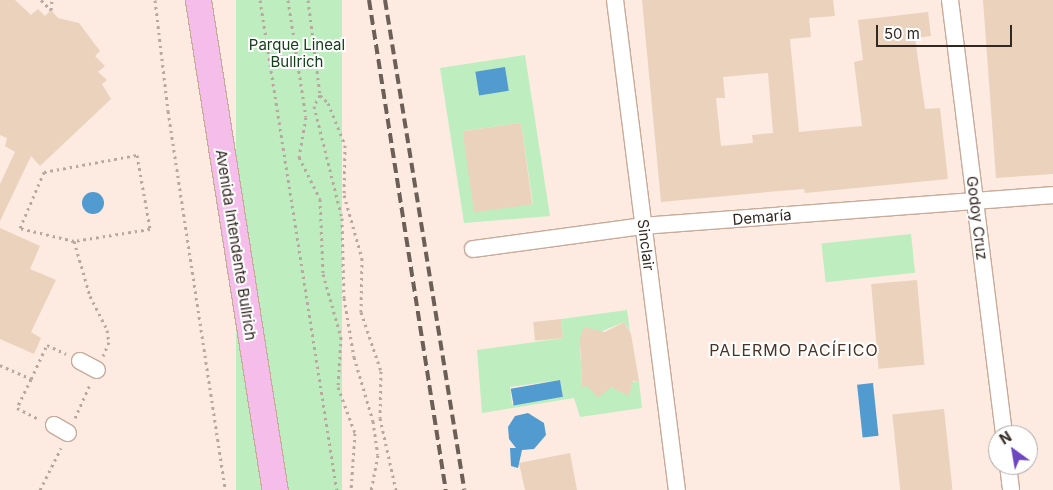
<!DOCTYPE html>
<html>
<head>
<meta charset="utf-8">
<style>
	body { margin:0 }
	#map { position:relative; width:1053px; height:490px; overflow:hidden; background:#fdebe1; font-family:Inter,sans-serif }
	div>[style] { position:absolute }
	.green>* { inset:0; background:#beeebf; transform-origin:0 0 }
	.water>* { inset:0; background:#519bd0; transform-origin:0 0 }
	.round { border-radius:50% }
	.building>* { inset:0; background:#ead2bc; transform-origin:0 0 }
	.path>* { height:3px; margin-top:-1.5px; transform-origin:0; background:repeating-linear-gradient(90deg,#b8a8a0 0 2.5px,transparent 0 6.5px) }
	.roads { filter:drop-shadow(1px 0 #c7aa9a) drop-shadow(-1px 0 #c7aa9a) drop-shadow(0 1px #c7aa9a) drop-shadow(0 -1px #c7aa9a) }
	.street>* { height:16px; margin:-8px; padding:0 8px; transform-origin:8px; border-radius:8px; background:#fff }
	.primary>* { height:25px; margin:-12.5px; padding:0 12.5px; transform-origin:12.5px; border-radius:12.5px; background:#f4bdea }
	.rail>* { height:4px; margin-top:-2px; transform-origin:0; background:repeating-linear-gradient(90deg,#6c5f58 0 10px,transparent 0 15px) }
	span { translate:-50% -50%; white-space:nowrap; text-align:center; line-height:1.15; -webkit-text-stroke:4px #fff; paint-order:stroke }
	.park-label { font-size:15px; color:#134019 }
	.street-label { font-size:15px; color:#322721 }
	.neighbourhood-label { font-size:16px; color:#4b3326; letter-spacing:1px }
	.north { position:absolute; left:988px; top:425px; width:50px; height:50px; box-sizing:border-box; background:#fff; border:1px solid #ada9a6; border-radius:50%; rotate:328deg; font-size:14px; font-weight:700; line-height:20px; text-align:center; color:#322721 }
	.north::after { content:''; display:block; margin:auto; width:18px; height:22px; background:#6d47c0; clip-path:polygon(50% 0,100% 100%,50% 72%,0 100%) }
	.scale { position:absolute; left:876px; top:25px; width:136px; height:22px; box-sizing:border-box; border:2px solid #322721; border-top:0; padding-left:6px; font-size:15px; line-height:18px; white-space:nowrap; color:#322721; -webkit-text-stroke:4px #fff; paint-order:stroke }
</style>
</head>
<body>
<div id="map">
	<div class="green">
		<div style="left:236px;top:0;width:106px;height:496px"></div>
		<div style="clip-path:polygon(evenodd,525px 55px,550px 216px,464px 223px,440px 68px,525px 55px,521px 123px,533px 204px,475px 209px,463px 131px,521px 123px)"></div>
		<div style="left:911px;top:234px;width:39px;height:90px;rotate:84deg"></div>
		<div style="clip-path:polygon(evenodd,627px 310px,630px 331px,624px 322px,600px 332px,585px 327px,580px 347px,582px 386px,590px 386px,598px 398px,607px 388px,616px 387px,629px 395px,632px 382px,639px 381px,642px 408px,580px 417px,574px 398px,482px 413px,477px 350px,563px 338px,561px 319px,627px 310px,560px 380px,563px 396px,512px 404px,510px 387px,560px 380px)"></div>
	</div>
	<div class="water">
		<div style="left:505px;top:67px;width:24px;height:30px;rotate:81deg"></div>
		<div class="round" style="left:82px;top:192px;width:22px;height:22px"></div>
		<div style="left:560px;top:380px;width:17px;height:50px;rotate:80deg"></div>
		<div style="left:873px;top:383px;width:53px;height:16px;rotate:84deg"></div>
		<div style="clip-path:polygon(528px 413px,544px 423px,546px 435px,534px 449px,522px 450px,518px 468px,511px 466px,510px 448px,516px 448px,509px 439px,508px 427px,515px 416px)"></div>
	</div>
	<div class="building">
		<div style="clip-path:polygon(0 0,15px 0,31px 15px,38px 9px,45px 16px,51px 10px,58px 18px,79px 23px,100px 51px,95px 56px,105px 66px,98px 72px,107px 80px,102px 84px,111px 99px,40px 166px,31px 156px,0 221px,0 184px,15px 152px,5px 146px,7px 138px,0 135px)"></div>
		<div style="clip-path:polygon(evenodd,642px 0,833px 0,835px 16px,809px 18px,811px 37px,790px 39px,799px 132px,862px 126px,854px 62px,863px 60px,858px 20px,928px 12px,931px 36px,915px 38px,925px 109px,940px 108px,948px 179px,805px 193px,804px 189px,779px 191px,661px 202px,642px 0,768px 73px,773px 133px,752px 135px,753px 143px,721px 146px,716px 98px,725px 98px,723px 77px,768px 73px)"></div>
		<div style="clip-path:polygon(983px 0,1053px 0,1053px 174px,996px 178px)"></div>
		<div style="left:521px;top:123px;width:82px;height:59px;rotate:82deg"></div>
		<div style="clip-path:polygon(0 228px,40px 246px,30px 269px,56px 280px,31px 332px,41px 338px,34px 354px,0 339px)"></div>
		<div style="left:917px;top:280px;width:85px;height:46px;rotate:85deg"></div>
		<div style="left:561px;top:319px;width:19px;height:28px;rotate:84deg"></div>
		<div style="clip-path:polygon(624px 322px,631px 334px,639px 381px,633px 381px,629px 396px,611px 387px,598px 398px,587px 386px,582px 387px,580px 339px,584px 327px,605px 332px)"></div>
		<div style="left:944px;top:409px;width:81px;height:52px;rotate:84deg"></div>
		<div style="clip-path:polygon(570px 453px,577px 490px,525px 490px,519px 463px)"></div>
	</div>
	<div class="path">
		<div style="left:41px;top:0;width:14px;rotate:45deg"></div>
		<div style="left:155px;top:0;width:112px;rotate:83.3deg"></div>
		<div style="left:168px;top:111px;width:383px;rotate:81.4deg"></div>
		<div style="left:260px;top:0;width:496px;rotate:81.1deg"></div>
		<div style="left:288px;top:0;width:118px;rotate:81.3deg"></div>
		<div style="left:306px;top:117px;width:41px;rotate:99.9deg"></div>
		<div style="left:299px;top:157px;width:47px;rotate:63.4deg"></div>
		<div style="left:320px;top:199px;width:75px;rotate:87.7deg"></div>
		<div style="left:323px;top:274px;width:66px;rotate:74.1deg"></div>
		<div style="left:341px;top:337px;width:50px;rotate:93.4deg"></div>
		<div style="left:338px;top:387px;width:49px;rotate:69.7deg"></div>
		<div style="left:355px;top:433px;width:57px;rotate:94deg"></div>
		<div style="left:308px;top:0;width:96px;rotate:82.8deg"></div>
		<div style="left:320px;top:95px;width:13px;rotate:119deg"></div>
		<div style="left:314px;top:106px;width:115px;rotate:76deg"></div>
		<div style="left:342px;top:218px;width:80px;rotate:88.6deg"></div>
		<div style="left:344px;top:298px;width:60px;rotate:80.4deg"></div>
		<div style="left:354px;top:357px;width:67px;rotate:73.5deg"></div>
		<div style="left:373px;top:421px;width:34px;rotate:82deg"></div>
		<div style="left:378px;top:455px;width:36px;rotate:101deg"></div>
		<div style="left:51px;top:10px;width:10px;rotate:-84deg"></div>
		<div style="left:320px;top:95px;width:11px;rotate:45deg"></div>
		<div style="left:328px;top:103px;width:45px;rotate:68deg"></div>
		<div style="left:345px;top:145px;width:50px;rotate:91.1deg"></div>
		<div style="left:344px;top:195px;width:66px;rotate:74.1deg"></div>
		<div style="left:362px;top:258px;width:54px;rotate:91.1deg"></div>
		<div style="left:361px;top:312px;width:62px;rotate:71.3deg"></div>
		<div style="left:381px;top:371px;width:47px;rotate:91.2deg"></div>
		<div style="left:380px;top:418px;width:74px;rotate:77.5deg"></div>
		<div style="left:137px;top:155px;width:75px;rotate:80deg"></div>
		<div style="left:150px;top:229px;width:77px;rotate:171deg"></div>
		<div style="left:74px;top:241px;width:56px;rotate:-166.5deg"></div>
		<div style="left:20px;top:228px;width:61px;rotate:-66.8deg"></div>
		<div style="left:44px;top:172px;width:95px;rotate:-10.4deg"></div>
		<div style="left:74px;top:241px;width:57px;rotate:73.8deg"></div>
		<div style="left:90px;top:296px;width:38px;rotate:63deg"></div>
		<div style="left:107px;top:330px;width:12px;rotate:81deg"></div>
		<div style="left:109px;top:342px;width:15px;rotate:113deg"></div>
		<div style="left:0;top:365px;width:34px;rotate:24deg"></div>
		<div style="left:31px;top:379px;width:32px;rotate:116deg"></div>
		<div style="left:17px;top:408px;width:25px;rotate:27deg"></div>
		<div style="left:31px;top:379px;width:38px;rotate:-65deg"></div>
		<div style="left:47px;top:345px;width:21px;rotate:25deg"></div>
		<div style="left:75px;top:418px;width:36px;rotate:-66deg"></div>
		<div style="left:40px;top:490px;width:47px;rotate:-63.4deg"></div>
	</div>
	<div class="roads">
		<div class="street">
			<div style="left:615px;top:0;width:494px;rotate:82.8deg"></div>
			<div style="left:950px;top:0;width:438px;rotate:82.9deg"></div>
			<div style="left:473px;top:249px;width:172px;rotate:-7.7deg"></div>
			<div style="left:643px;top:226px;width:411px;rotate:-4.3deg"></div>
			<div style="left:80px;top:361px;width:19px;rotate:28deg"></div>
			<div style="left:54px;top:425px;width:16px;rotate:30deg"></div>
			<div style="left:1008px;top:465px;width:25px;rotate:83deg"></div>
		</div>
		<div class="primary">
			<div style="left:198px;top:0;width:496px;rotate:81.1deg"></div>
		</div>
	</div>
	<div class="rail">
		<div style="left:369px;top:0;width:496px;rotate:81.1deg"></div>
		<div style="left:385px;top:0;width:496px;rotate:80.8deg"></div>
	</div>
	<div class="park-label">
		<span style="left:297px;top:53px">Parque Lineal<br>Bullrich</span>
	</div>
	<div class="street-label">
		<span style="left:762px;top:217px;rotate:-5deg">Demaría</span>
		<span style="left:977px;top:218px;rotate:83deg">Godoy Cruz</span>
		<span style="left:236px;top:245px;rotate:81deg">Avenida Intendente Bullrich</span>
		<span style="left:646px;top:245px;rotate:83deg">Sinclair</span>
	</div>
	<div class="neighbourhood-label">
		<span style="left:794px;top:350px">PALERMO PACÍFICO</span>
	</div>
	<div class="north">N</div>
	<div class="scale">50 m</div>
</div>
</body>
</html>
